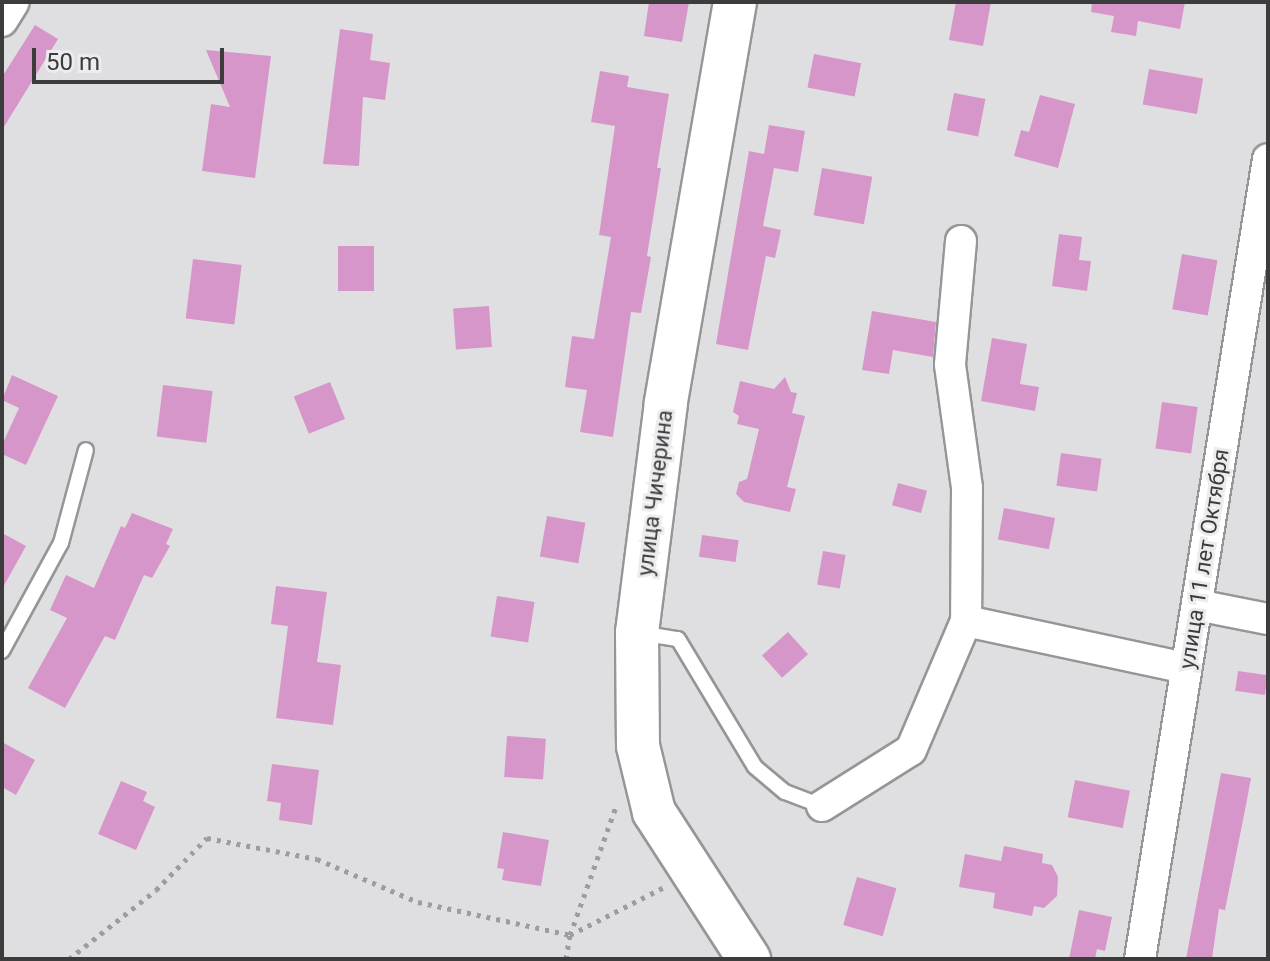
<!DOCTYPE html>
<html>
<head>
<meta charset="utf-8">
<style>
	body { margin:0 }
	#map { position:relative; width:1270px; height:961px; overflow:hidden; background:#dfdfe1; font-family:Roboto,sans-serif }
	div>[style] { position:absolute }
	.building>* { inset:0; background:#d796ca; transform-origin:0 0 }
	.path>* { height:5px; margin-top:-2.5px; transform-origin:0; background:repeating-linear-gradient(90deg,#9d9d9e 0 4px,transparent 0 10px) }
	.roads { filter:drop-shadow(2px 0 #969698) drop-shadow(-2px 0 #969698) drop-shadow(0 2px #969698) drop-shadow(0 -2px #969698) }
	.lane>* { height:14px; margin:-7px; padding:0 7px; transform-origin:7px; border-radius:7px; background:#fff }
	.street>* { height:30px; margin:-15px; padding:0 15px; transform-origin:15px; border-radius:15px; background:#fff }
	.secondary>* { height:42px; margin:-21px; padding:0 21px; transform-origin:21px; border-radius:21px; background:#fff }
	span { translate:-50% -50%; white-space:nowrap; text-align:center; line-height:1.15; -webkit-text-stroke:6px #ececee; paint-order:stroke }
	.street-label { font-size:22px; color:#3c3c3d }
	.frame { position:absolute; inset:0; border:4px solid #3c3c3d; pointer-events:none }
	.scale { position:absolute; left:32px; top:48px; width:192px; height:36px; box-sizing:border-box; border:4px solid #3c3c3d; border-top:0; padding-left:10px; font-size:24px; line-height:28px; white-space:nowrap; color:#3c3c3d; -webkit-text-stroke:6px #ececee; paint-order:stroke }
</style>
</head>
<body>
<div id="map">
	<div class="building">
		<div style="clip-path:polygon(649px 2px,689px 2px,682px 42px,644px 36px)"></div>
		<div style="clip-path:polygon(956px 2px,991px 2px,983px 46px,949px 40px)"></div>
		<div style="clip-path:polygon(1092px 2px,1185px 2px,1180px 29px,1138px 21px,1136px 36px,1111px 32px,1114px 16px,1091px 12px)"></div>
		<div style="clip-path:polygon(35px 25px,58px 39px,2px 130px,2px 77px)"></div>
		<div style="clip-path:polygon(340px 29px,373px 34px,370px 60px,390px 63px,385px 100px,363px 97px,359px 166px,323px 164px)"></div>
		<div style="clip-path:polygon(206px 50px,271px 56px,255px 178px,202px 171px,211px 104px,230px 107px)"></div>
		<div style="left:814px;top:54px;width:48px;height:34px;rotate:11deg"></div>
		<div style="left:1149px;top:69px;width:55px;height:36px;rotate:10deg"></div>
		<div style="clip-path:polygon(600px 71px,629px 76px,627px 87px,669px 94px,657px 168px,661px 168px,647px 256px,651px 257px,641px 313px,631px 312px,613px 437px,580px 432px,587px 390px,565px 387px,572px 336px,594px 339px,611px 237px,599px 235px,615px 126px,591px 122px)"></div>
		<div style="left:954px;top:93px;width:32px;height:38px;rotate:11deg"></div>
		<div style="clip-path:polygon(1040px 95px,1075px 104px,1058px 168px,1014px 156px,1021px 130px,1029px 132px)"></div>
		<div style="clip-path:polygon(769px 125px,805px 131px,798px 172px,774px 168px,763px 226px,781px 230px,775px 258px,766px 256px,748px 350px,716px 344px,749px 151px,764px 154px)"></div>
		<div style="left:822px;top:168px;width:51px;height:48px;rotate:10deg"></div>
		<div style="clip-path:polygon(1059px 234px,1082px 237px,1079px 260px,1091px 261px,1087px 291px,1052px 286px)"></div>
		<div style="left:338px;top:246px;width:36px;height:45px"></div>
		<div style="left:1182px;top:254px;width:36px;height:56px;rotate:10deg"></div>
		<div style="left:193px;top:259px;width:49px;height:60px;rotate:7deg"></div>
		<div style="left:489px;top:306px;width:41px;height:36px;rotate:86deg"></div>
		<div style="clip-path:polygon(872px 311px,936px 322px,933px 357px,893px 350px,889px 374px,862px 370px)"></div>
		<div style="clip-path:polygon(992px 338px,1027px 344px,1020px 384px,1039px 387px,1035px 411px,981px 401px)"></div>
		<div style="clip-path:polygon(12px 375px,58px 396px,26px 465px,2px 454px,2px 445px,19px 408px,2px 400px)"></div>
		<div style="clip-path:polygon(785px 377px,791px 392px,797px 393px,792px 413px,805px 416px,787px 487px,796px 489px,790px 512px,744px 502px,736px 494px,739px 482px,747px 479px,759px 429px,737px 424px,739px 416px,733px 412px,740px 381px,774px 389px)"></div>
		<div style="left:330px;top:382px;width:40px;height:39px;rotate:68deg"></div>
		<div style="left:163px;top:385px;width:50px;height:52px;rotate:7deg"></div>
		<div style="left:1162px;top:402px;width:36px;height:47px;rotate:8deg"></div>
		<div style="left:1061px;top:453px;width:41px;height:33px;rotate:8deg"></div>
		<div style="left:898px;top:483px;width:30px;height:23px;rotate:15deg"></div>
		<div style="left:1004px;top:508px;width:52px;height:32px;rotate:11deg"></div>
		<div style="clip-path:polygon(132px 513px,173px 529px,166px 544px,170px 546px,152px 578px,144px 575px,115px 640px,105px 636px,65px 708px,28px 688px,67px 618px,50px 610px,66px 575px,94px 588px,121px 526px,125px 528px)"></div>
		<div style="left:547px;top:516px;width:39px;height:41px;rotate:10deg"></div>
		<div style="clip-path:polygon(2px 533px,26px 546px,2px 589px)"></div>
		<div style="left:702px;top:535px;width:37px;height:22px;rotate:8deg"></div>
		<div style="left:823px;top:551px;width:23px;height:34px;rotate:10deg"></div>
		<div style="clip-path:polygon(276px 586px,327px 592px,317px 662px,341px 665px,333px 725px,276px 718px,288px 626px,271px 624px)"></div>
		<div style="left:497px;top:596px;width:38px;height:41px;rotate:9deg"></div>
		<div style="left:788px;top:632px;width:30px;height:35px;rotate:48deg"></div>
		<div style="left:1238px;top:671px;width:30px;height:20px;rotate:8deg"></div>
		<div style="left:507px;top:736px;width:39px;height:41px;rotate:4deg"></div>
		<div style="clip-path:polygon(2px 742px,35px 760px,16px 795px,2px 787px)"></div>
		<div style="clip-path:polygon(272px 764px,319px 770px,312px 825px,279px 820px,281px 803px,267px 801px)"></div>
		<div style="clip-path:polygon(1221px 773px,1251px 778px,1246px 805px,1225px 910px,1219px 909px,1212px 959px,1186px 959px)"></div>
		<div style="left:1075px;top:780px;width:56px;height:38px;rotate:11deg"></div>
		<div style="clip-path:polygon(121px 781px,147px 792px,143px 801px,155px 807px,136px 850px,98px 834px)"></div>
		<div style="clip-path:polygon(503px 832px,549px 840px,541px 886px,502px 880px,504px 869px,497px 868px)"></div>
		<div style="clip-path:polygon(1004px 846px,1043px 854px,1042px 863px,1052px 865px,1058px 877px,1057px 896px,1044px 908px,1034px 906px,1032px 916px,993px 908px,995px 893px,959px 887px,965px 854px,1001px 861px)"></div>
		<div style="left:857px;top:877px;width:41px;height:50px;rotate:16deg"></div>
		<div style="clip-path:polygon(1079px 910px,1112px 917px,1105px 951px,1097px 949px,1095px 959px,1069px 959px)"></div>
	</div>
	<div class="path">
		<div style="left:69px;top:959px;width:111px;rotate:-38.4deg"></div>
		<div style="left:156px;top:890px;width:73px;rotate:-45.6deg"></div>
		<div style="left:207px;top:838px;width:112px;rotate:10.8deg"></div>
		<div style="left:317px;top:859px;width:110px;rotate:23.1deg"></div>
		<div style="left:418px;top:902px;width:156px;rotate:12.2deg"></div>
		<div style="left:570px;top:935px;width:108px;rotate:-27deg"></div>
		<div style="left:566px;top:959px;width:24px;rotate:-81deg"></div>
		<div style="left:570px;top:935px;width:139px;rotate:-70.3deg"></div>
	</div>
	<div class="roads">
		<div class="lane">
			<div style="left:639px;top:633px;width:39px;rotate:9deg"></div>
			<div style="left:678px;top:639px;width:149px;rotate:59deg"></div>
			<div style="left:755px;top:767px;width:39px;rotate:40deg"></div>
			<div style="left:785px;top:792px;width:40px;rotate:21deg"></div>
			<div style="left:2px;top:651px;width:123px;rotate:-61.4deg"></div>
			<div style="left:61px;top:543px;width:96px;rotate:-75deg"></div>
		</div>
		<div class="street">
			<div style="left:2px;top:21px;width:22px;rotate:-58deg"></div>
			<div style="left:961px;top:241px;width:124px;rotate:95.1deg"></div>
			<div style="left:950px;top:365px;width:124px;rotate:82.1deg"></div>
			<div style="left:967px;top:488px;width:133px;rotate:90.4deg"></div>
			<div style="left:966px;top:621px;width:225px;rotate:12.1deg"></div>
			<div style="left:1197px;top:605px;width:72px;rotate:11.2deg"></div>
			<div style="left:822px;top:806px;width:105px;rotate:-32.2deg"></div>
			<div style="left:911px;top:750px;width:140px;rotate:-66.9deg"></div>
			<div style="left:1140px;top:959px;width:810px;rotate:-80.91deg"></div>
		</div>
		<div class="secondary">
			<div style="left:735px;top:2px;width:407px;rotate:99.8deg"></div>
			<div style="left:666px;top:403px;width:231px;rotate:97.2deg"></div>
			<div style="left:637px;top:632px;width:114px;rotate:89.5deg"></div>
			<div style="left:638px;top:746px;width:68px;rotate:76.4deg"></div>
			<div style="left:654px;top:812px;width:175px;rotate:57.1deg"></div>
		</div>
	</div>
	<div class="street-label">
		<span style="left:655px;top:493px;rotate:-83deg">улица Чичерина</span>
		<span style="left:1204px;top:559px;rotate:-81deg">улица 11 лет Октября</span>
	</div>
	<div class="frame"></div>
	<div class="scale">50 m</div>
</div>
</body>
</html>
